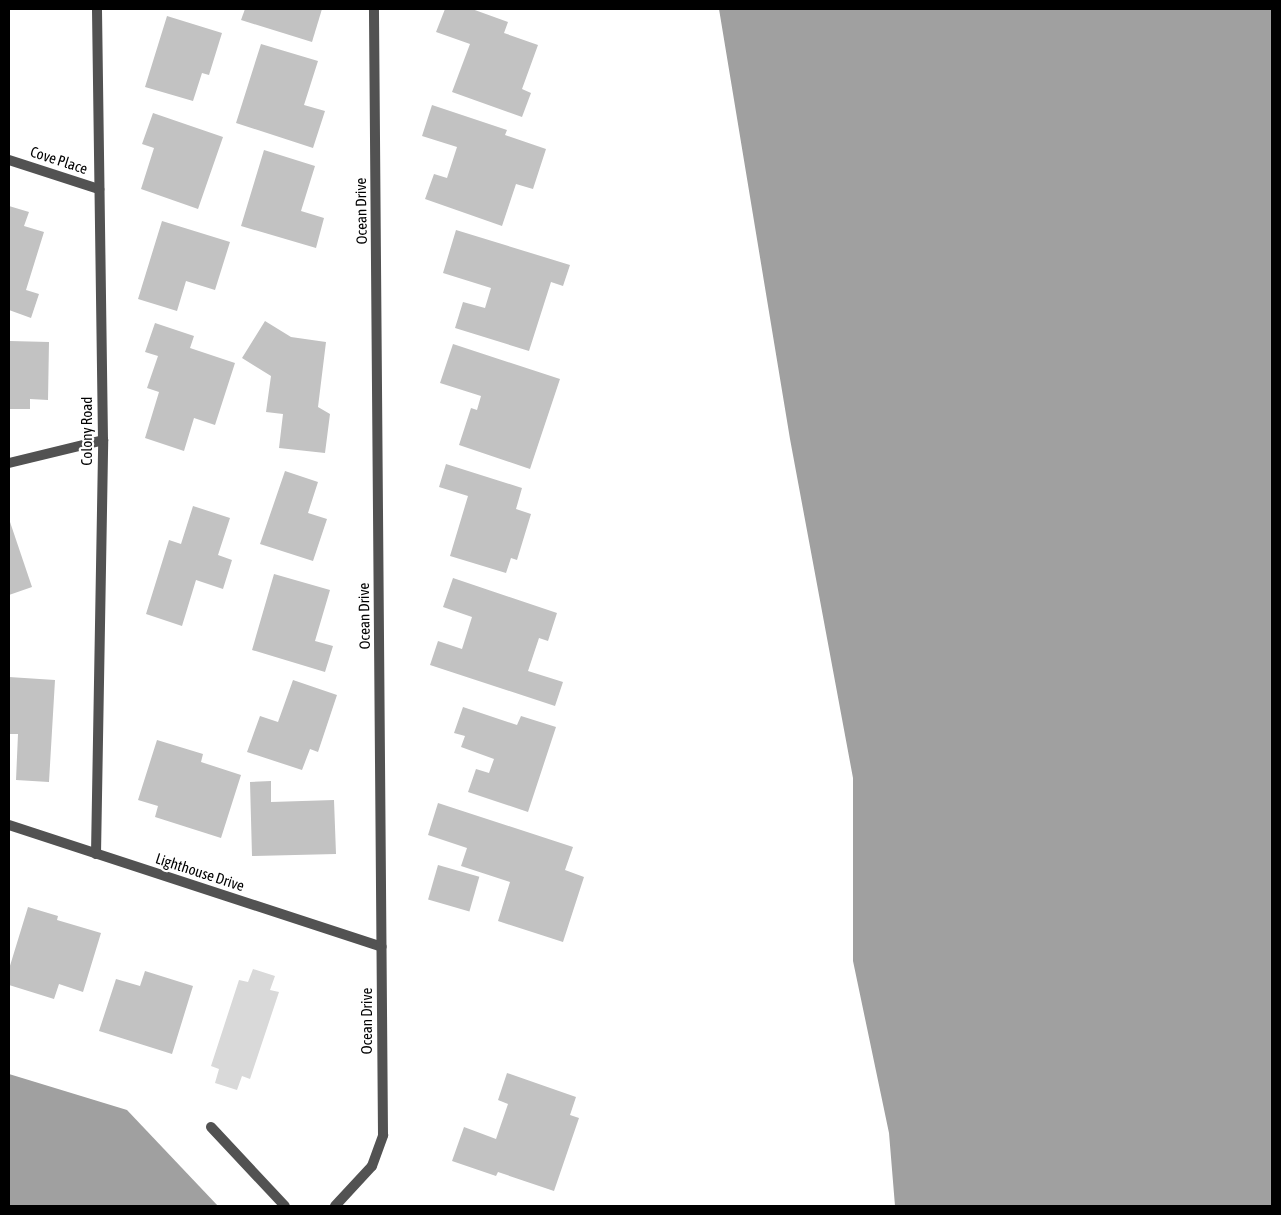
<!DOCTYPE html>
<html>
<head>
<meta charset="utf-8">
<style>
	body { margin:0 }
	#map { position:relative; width:1281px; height:1215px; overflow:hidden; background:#fff; font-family:"Asap Condensed",sans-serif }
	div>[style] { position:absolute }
	.green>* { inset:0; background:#d9d9d9 }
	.water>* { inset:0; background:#a0a0a0 }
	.building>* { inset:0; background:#c2c2c2; transform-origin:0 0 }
	.lane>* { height:10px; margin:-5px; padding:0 5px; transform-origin:5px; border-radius:5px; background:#525252 }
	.street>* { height:10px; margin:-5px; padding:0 5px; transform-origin:5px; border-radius:5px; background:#525252 }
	span { translate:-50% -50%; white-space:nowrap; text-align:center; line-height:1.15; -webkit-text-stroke:4.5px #fff; paint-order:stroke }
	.street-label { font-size:15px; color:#000 }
	.frame { position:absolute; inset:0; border:10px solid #000; pointer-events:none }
</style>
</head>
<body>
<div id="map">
	<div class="green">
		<div style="clip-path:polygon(253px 969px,275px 976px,270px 990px,279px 992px,250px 1079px,242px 1076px,237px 1090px,215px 1083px,219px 1069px,211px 1066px,239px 980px,248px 982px)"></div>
	</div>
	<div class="water">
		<div style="clip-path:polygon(719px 9px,1272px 9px,1272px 1206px,895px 1206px,889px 1133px,853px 961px,853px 778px,790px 439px)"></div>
		<div style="clip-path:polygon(9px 1074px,127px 1110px,218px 1206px,9px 1206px)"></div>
	</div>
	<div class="building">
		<div style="clip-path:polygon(245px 9px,322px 9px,312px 42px,241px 20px)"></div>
		<div style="clip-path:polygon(445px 9px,472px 9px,508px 22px,504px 33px,538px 45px,522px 89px,531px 93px,522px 117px,452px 92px,470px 44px,436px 32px)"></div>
		<div style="clip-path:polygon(167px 16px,222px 33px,209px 75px,202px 73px,193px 101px,145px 87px)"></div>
		<div style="clip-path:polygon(261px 44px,318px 61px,304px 105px,325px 111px,313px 148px,236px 123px)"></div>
		<div style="clip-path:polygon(432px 105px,507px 130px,505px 135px,546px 149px,533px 189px,516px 184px,502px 226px,425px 199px,434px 174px,447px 178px,457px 147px,422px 136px)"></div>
		<div style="clip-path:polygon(153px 113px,223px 137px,198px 209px,141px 189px,154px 148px,142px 144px)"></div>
		<div style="clip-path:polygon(264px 150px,315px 166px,301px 211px,324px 218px,316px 248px,241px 226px)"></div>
		<div style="clip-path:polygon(9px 206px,29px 212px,24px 226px,44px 232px,26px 290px,39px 294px,31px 318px,9px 310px)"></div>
		<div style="clip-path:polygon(162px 221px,230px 242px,215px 290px,186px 281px,177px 311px,138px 299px)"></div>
		<div style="clip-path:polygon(456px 230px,570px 265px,563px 286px,551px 282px,529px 351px,455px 328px,463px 302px,485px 308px,491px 288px,443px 273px)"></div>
		<div style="clip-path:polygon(265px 321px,291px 337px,326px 342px,318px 407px,330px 414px,325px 453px,279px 448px,283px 414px,266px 412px,271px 376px,242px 358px)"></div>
		<div style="clip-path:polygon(155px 323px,194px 336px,190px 348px,235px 363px,215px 425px,194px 418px,184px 451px,145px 438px,159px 392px,147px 388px,158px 356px,145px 352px)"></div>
		<div style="clip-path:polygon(10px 341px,49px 342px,48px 400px,30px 399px,30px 409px,9px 409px)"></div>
		<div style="clip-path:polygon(453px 344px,560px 379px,530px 469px,459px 445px,471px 408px,477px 410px,481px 396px,440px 383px)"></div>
		<div style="clip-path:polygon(446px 464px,522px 488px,516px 509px,531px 514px,517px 560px,511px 558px,506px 573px,450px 556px,468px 496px,439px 487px)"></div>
		<div style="clip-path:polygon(285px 471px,318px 482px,308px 513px,327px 519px,313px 561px,260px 544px)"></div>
		<div style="clip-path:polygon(193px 506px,230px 518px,218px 555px,232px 560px,223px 589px,196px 580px,182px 626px,146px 614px,169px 540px,181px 544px)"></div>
		<div style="clip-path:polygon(9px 519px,32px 587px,9px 595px)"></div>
		<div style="clip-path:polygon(274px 574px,330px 590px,315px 641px,333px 646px,325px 672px,252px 650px)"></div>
		<div style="clip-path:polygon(453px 578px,557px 613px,548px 641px,539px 638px,528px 671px,563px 682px,555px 706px,430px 665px,438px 641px,462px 649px,472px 617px,443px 607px)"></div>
		<div style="clip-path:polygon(9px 677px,55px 680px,49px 782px,16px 780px,18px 734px,9px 734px)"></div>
		<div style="clip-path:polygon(293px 680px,337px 695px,318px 752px,310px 749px,302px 770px,247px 752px,260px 716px,278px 722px)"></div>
		<div style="clip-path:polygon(463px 707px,517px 725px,521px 716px,556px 727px,528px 812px,468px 792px,476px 769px,489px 773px,494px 759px,461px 747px,465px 736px,454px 733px)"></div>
		<div style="clip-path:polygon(157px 740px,203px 754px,201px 762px,241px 775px,221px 838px,155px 817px,158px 806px,138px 800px)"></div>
		<div style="clip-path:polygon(271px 781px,271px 802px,334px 800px,336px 854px,252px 856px,250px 782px)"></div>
		<div style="clip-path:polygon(438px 803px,573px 847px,565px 870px,584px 877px,563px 942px,498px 921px,510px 882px,461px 866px,467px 848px,428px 835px)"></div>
		<div style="left:438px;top:865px;width:43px;height:36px;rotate:16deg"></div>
		<div style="clip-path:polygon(28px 907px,58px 916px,57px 920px,101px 933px,83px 992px,59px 984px,54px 999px,9px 985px,9px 969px)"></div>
		<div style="clip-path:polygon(145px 971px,193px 986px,172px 1054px,99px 1031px,116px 979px,140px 986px)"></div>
		<div style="clip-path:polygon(507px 1073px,576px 1097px,570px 1115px,579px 1118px,554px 1191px,498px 1172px,496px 1176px,452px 1161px,464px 1127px,496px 1139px,508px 1104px,498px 1100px)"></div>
	</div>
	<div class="lane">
		<div style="left:211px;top:1127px;width:108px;rotate:46.9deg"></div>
	</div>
	<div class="street">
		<div style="left:9px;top:160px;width:95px;rotate:17.9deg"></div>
		<div style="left:9px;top:463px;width:97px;rotate:-13.7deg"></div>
		<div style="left:9px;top:825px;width:392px;rotate:18.1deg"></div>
		<div style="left:96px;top:854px;width:414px;rotate:-89deg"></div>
		<div style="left:103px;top:440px;width:431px;rotate:-90.8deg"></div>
		<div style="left:335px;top:1206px;width:54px;rotate:-47.2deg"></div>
		<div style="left:372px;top:1166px;width:33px;rotate:-70deg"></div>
		<div style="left:383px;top:1135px;width:1126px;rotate:-90.46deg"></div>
	</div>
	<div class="street-label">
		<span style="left:59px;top:160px;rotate:18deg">Cove Place</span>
		<span style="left:361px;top:211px;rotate:-91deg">Ocean Drive</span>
		<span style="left:87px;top:431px;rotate:-90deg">Colony Road</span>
		<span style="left:364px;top:616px;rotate:-91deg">Ocean Drive</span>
		<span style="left:200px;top:872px;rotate:18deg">Lighthouse Drive</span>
		<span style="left:367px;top:1021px;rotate:-90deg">Ocean Drive</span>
	</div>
	<div class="frame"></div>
</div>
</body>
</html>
